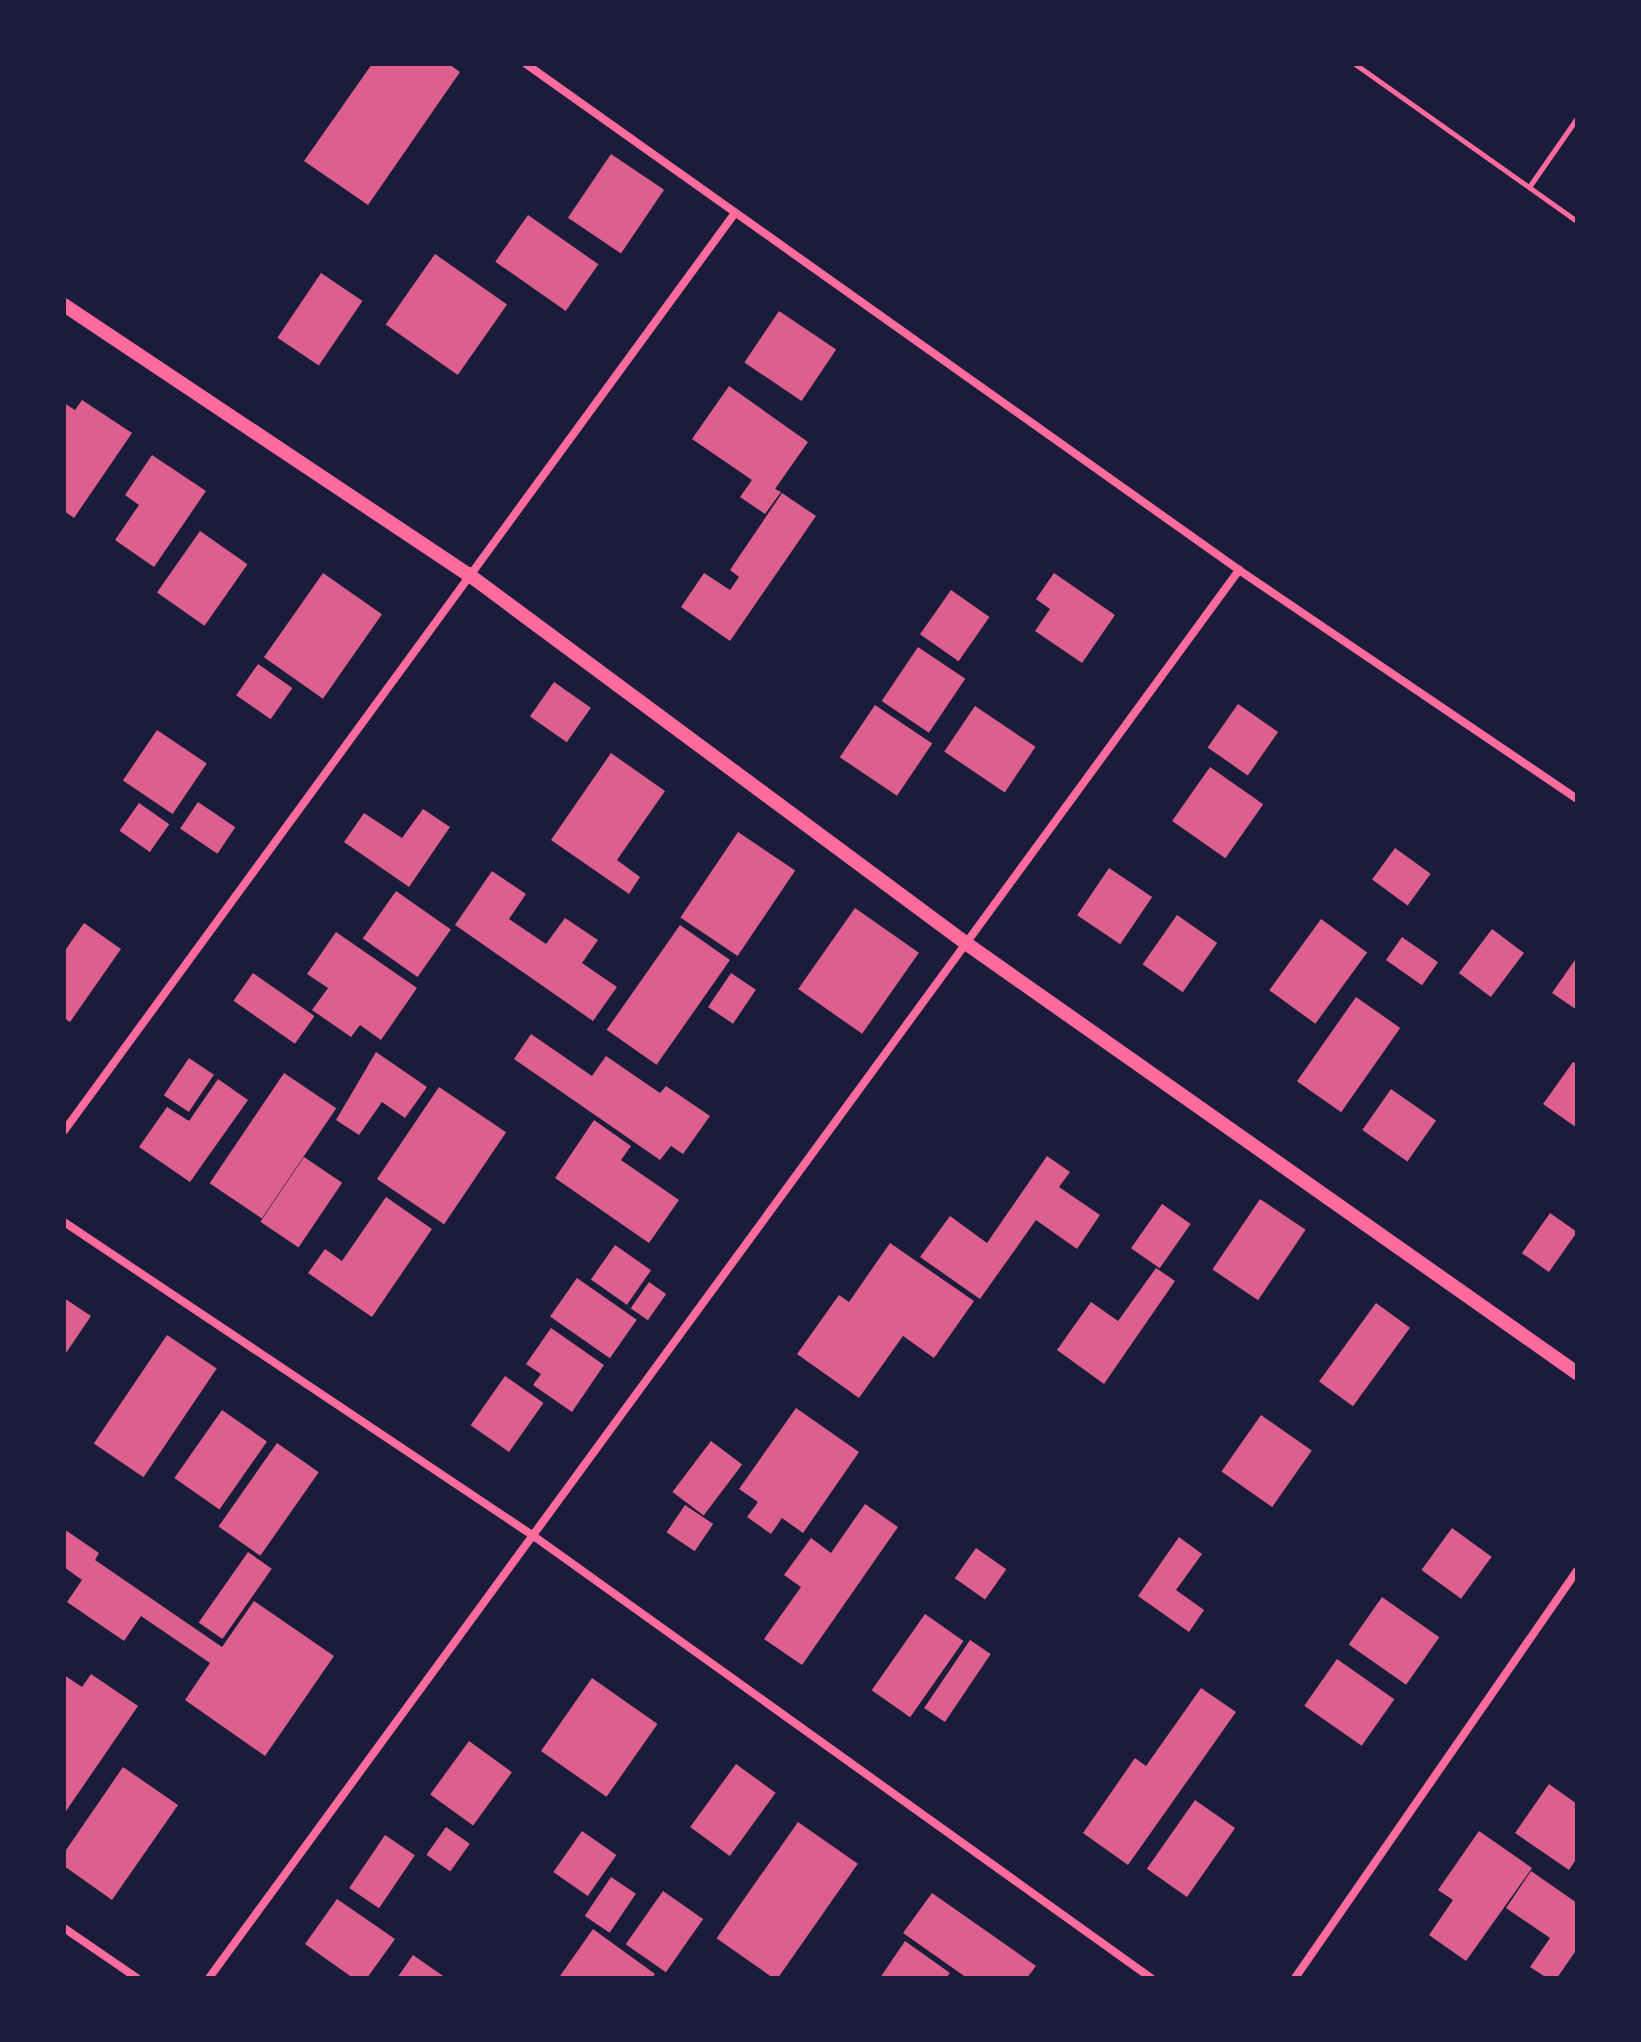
<!DOCTYPE html>
<html>
<head>
<meta charset="utf-8">
<style>
	body { margin:0 }
	#map { position:relative; width:1641px; height:2042px; overflow:hidden; background:#1b1b3a; font-family:"Archivo Narrow",sans-serif }
	div>[style] { position:absolute }
	.building>* { inset:0; background:#dd5f8e; transform-origin:0 0 }
	.path>* { height:5px; margin:-2.5px; padding:0 2.5px; transform-origin:2.5px; border-radius:2.5px; background:#ff6b9d }
	.minor>* { height:8px; margin:-4px; padding:0 4px; transform-origin:4px; border-radius:4px; background:#ff6b9d }
	.tertiary>* { height:14px; margin:-7px; padding:0 7px; transform-origin:7px; border-radius:7px; background:#ff6b9d }
	span { translate:-50% -50%; white-space:nowrap; text-align:center; line-height:1.15; -webkit-text-stroke:8px #1b1b3a; paint-order:stroke }
	.frame { position:absolute; inset:0; border:66px solid #1b1b3a; pointer-events:none }
</style>
</head>
<body>
<div id="map">
	<div class="building">
		<div style="clip-path:polygon(372px 64px,449px 64px,460px 72px,368px 205px,304px 161px)"></div>
		<div style="left:611px;top:154px;width:64px;height:77px;rotate:34deg"></div>
		<div style="left:528px;top:215px;width:86px;height:57px;rotate:35deg"></div>
		<div style="left:435px;top:254px;width:88px;height:86px;rotate:35deg"></div>
		<div style="left:321px;top:273px;width:50px;height:78px;rotate:34deg"></div>
		<div style="left:779px;top:311px;width:69px;height:62px;rotate:34deg"></div>
		<div style="clip-path:polygon(729px 386px,808px 442px,775px 489px,781px 492px,765px 514px,740px 497px,752px 480px,692px 439px)"></div>
		<div style="clip-path:polygon(82px 400px,132px 433px,74px 518px,64px 511px,64px 403px,75px 410px)"></div>
		<div style="clip-path:polygon(152px 455px,206px 491px,154px 567px,115px 540px,139px 505px,125px 495px)"></div>
		<div style="clip-path:polygon(782px 493px,816px 516px,730px 641px,681px 607px,704px 573px,730px 590px,739px 577px,730px 570px)"></div>
		<div style="left:200px;top:531px;width:58px;height:75px;rotate:35deg"></div>
		<div style="left:323px;top:573px;width:72px;height:103px;rotate:35deg"></div>
		<div style="clip-path:polygon(1054px 573px,1115px 615px,1082px 663px,1035px 631px,1050px 609px,1036px 599px)"></div>
		<div style="left:951px;top:590px;width:47px;height:54px;rotate:35deg"></div>
		<div style="left:918px;top:647px;width:57px;height:65px;rotate:34deg"></div>
		<div style="left:258px;top:664px;width:42px;height:38px;rotate:35deg"></div>
		<div style="left:554px;top:682px;width:45px;height:42px;rotate:35deg"></div>
		<div style="left:1238px;top:704px;width:49px;height:53px;rotate:35deg"></div>
		<div style="left:875px;top:705px;width:69px;height:63px;rotate:34deg"></div>
		<div style="left:975px;top:706px;width:73px;height:55px;rotate:34deg"></div>
		<div style="left:157px;top:730px;width:60px;height:61px;rotate:34deg"></div>
		<div style="clip-path:polygon(611px 753px,665px 791px,617px 860px,640px 877px,629px 894px,551px 840px)"></div>
		<div style="left:1210px;top:767px;width:65px;height:66px;rotate:35deg"></div>
		<div style="left:198px;top:802px;width:45px;height:32px;rotate:34deg"></div>
		<div style="left:139px;top:803px;width:37px;height:34px;rotate:35deg"></div>
		<div style="clip-path:polygon(423px 809px,450px 827px,409px 887px,344px 842px,364px 813px,402px 838px)"></div>
		<div style="left:738px;top:832px;width:69px;height:103px;rotate:34deg"></div>
		<div style="left:1395px;top:848px;width:44px;height:39px;rotate:36deg"></div>
		<div style="left:1109px;top:868px;width:52px;height:57px;rotate:34deg"></div>
		<div style="clip-path:polygon(492px 871px,526px 894px,509px 919px,546px 944px,565px 918px,598px 940px,582px 963px,617px 987px,593px 1021px,455px 925px)"></div>
		<div style="left:396px;top:891px;width:67px;height:58px;rotate:35deg"></div>
		<div style="left:855px;top:908px;width:78px;height:99px;rotate:35deg"></div>
		<div style="left:1177px;top:915px;width:49px;height:60px;rotate:35deg"></div>
		<div style="left:1321px;top:919px;width:57px;height:88px;rotate:36deg"></div>
		<div style="clip-path:polygon(84px 923px,121px 949px,70px 1022px,64px 1018px,64px 952px)"></div>
		<div style="left:680px;top:925px;width:61px;height:128px;rotate:35deg"></div>
		<div style="left:1492px;top:929px;width:40px;height:55px;rotate:37deg"></div>
		<div style="clip-path:polygon(336px 932px,417px 988px,381px 1040px,360px 1025px,351px 1037px,312px 1010px,328px 988px,307px 974px)"></div>
		<div style="left:1402px;top:937px;width:44px;height:28px;rotate:35deg"></div>
		<div style="clip-path:polygon(1577px 957px,1577px 1010px,1552px 993px)"></div>
		<div style="left:253px;top:973px;width:75px;height:34px;rotate:35deg"></div>
		<div style="left:731px;top:973px;width:30px;height:41px;rotate:34deg"></div>
		<div style="left:1356px;top:997px;width:54px;height:103px;rotate:35deg"></div>
		<div style="clip-path:polygon(531px 1034px,592px 1076px,606px 1056px,660px 1093px,666px 1086px,710px 1116px,683px 1154px,671px 1146px,660px 1160px,514px 1059px)"></div>
		<div style="clip-path:polygon(376px 1052px,427px 1087px,405px 1118px,382px 1102px,359px 1135px,336px 1120px)"></div>
		<div style="left:189px;top:1058px;width:30px;height:45px;rotate:34deg"></div>
		<div style="clip-path:polygon(1573px 1062px,1577px 1064px,1577px 1128px,1543px 1104px)"></div>
		<div style="left:284px;top:1073px;width:63px;height:133px;rotate:34deg"></div>
		<div style="clip-path:polygon(218px 1079px,248px 1100px,190px 1182px,139px 1147px,167px 1107px,189px 1121px)"></div>
		<div style="left:439px;top:1087px;width:81px;height:111px;rotate:34deg"></div>
		<div style="left:1391px;top:1089px;width:55px;height:50px;rotate:35deg"></div>
		<div style="clip-path:polygon(594px 1120px,631px 1146px,621px 1160px,679px 1200px,649px 1243px,555px 1178px)"></div>
		<div style="clip-path:polygon(1047px 1156px,1070px 1172px,1059px 1187px,1100px 1215px,1077px 1249px,1036px 1220px,980px 1299px,920px 1257px,950px 1216px,987px 1243px)"></div>
		<div style="left:304px;top:1157px;width:46px;height:78px;rotate:34deg"></div>
		<div style="clip-path:polygon(386px 1197px,432px 1229px,372px 1317px,308px 1273px,325px 1249px,342px 1261px)"></div>
		<div style="left:1260px;top:1199px;width:55px;height:85px;rotate:34deg"></div>
		<div style="left:1162px;top:1204px;width:35px;height:54px;rotate:35deg"></div>
		<div style="left:1550px;top:1213px;width:33px;height:49px;rotate:35deg"></div>
		<div style="clip-path:polygon(890px 1243px,974px 1301px,934px 1358px,903px 1336px,859px 1398px,797px 1354px,839px 1295px,849px 1302px)"></div>
		<div style="left:615px;top:1245px;width:44px;height:42px;rotate:35deg"></div>
		<div style="clip-path:polygon(1156px 1268px,1175px 1281px,1104px 1384px,1057px 1350px,1091px 1302px,1118px 1321px)"></div>
		<div style="left:577px;top:1278px;width:73px;height:47px;rotate:35deg"></div>
		<div style="left:649px;top:1282px;width:21px;height:32px;rotate:35deg"></div>
		<div style="clip-path:polygon(64px 1298px,91px 1316px,64px 1356px)"></div>
		<div style="left:1376px;top:1303px;width:42px;height:97px;rotate:36deg"></div>
		<div style="clip-path:polygon(551px 1328px,604px 1365px,572px 1412px,533px 1385px,541px 1374px,526px 1364px)"></div>
		<div style="left:167px;top:1335px;width:60px;height:131px;rotate:34deg"></div>
		<div style="left:505px;top:1376px;width:47px;height:60px;rotate:35deg"></div>
		<div style="clip-path:polygon(796px 1408px,859px 1452px,803px 1533px,782px 1518px,771px 1534px,747px 1517px,758px 1502px,739px 1489px)"></div>
		<div style="left:222px;top:1410px;width:55px;height:83px;rotate:35deg"></div>
		<div style="left:1261px;top:1415px;width:62px;height:69px;rotate:35deg"></div>
		<div style="left:711px;top:1441px;width:39px;height:64px;rotate:37deg"></div>
		<div style="left:277px;top:1443px;width:51px;height:102px;rotate:35deg"></div>
		<div style="clip-path:polygon(865px 1504px,898px 1527px,802px 1665px,764px 1639px,801px 1587px,784px 1575px,811px 1538px,831px 1553px)"></div>
		<div style="left:685px;top:1505px;width:34px;height:33px;rotate:34deg"></div>
		<div style="left:1452px;top:1528px;width:49px;height:52px;rotate:36deg"></div>
		<div style="clip-path:polygon(64px 1529px,99px 1553px,95px 1560px,222px 1647px,254px 1601px,334px 1656px,265px 1756px,185px 1700px,210px 1663px,141px 1616px,124px 1641px,67px 1602px,82px 1580px,64px 1567px)"></div>
		<div style="clip-path:polygon(1179px 1537px,1202px 1554px,1176px 1590px,1204px 1610px,1189px 1632px,1138px 1596px)"></div>
		<div style="left:976px;top:1548px;width:37px;height:37px;rotate:35deg"></div>
		<div style="left:248px;top:1552px;width:29px;height:86px;rotate:35deg"></div>
		<div style="left:1382px;top:1597px;width:70px;height:58px;rotate:35deg"></div>
		<div style="left:925px;top:1614px;width:47px;height:93px;rotate:35deg"></div>
		<div style="left:970px;top:1640px;width:25px;height:82px;rotate:34deg"></div>
		<div style="left:1337px;top:1659px;width:70px;height:57px;rotate:35deg"></div>
		<div style="clip-path:polygon(91px 1674px,138px 1706px,64px 1814px,64px 1675px,82px 1687px)"></div>
		<div style="left:592px;top:1678px;width:80px;height:89px;rotate:35deg"></div>
		<div style="clip-path:polygon(1201px 1688px,1236px 1712px,1128px 1865px,1083px 1833px,1135px 1758px,1146px 1766px)"></div>
		<div style="left:469px;top:1741px;width:53px;height:66px;rotate:36deg"></div>
		<div style="left:736px;top:1764px;width:49px;height:78px;rotate:36deg"></div>
		<div style="clip-path:polygon(123px 1767px,178px 1805px,112px 1900px,64px 1866px,64px 1853px)"></div>
		<div style="clip-path:polygon(1549px 1784px,1577px 1804px,1577px 1858px,1569px 1870px,1515px 1833px)"></div>
		<div style="left:1195px;top:1800px;width:49px;height:84px;rotate:35deg"></div>
		<div style="left:798px;top:1822px;width:73px;height:142px;rotate:35deg"></div>
		<div style="left:446px;top:1827px;width:29px;height:34px;rotate:35deg"></div>
		<div style="left:582px;top:1831px;width:42px;height:50px;rotate:35deg"></div>
		<div style="clip-path:polygon(1479px 1831px,1532px 1868px,1466px 1961px,1429px 1935px,1453px 1900px,1438px 1890px)"></div>
		<div style="left:385px;top:1835px;width:36px;height:64px;rotate:34deg"></div>
		<div style="clip-path:polygon(1531px 1871px,1577px 1903px,1577px 1949px,1557px 1978px,1547px 1978px,1530px 1967px,1550px 1938px,1506px 1908px)"></div>
		<div style="left:611px;top:1877px;width:30px;height:47px;rotate:34deg"></div>
		<div style="left:663px;top:1891px;width:49px;height:65px;rotate:35deg"></div>
		<div style="clip-path:polygon(932px 1893px,1036px 1966px,1027px 1978px,967px 1978px,903px 1933px)"></div>
		<div style="clip-path:polygon(337px 1899px,395px 1939px,367px 1978px,353px 1978px,305px 1944px)"></div>
		<div style="clip-path:polygon(593px 1929px,655px 1974px,652px 1978px,560px 1976px)"></div>
		<div style="clip-path:polygon(905px 1941px,950px 1973px,946px 1978px,880px 1978px)"></div>
		<div style="clip-path:polygon(413px 1955px,446px 1978px,397px 1978px)"></div>
	</div>
	<div class="path">
		<div style="left:1355px;top:64px;width:272px;rotate:35.3deg"></div>
		<div style="left:1529px;top:187px;width:84px;rotate:-55.2deg"></div>
	</div>
	<div class="minor">
		<div style="left:526px;top:64px;width:874px;rotate:35.36deg"></div>
		<div style="left:1239px;top:570px;width:408px;rotate:34.1deg"></div>
		<div style="left:64px;top:1131px;width:1137px;rotate:-53.84deg"></div>
		<div style="left:64px;top:1222px;width:567px;rotate:33.77deg"></div>
		<div style="left:535px;top:1537px;width:758px;rotate:35.6deg"></div>
		<div style="left:64px;top:1928px;width:88px;rotate:34.4deg"></div>
		<div style="left:209px;top:1978px;width:1745px;rotate:-53.81deg"></div>
		<div style="left:1295px;top:1978px;width:495px;rotate:-55.3deg"></div>
	</div>
	<div class="tertiary">
		<div style="left:64px;top:305px;width:485px;rotate:33.7deg"></div>
		<div style="left:468px;top:574px;width:621px;rotate:36.56deg"></div>
		<div style="left:967px;top:944px;width:746px;rotate:35.12deg"></div>
	</div>
	<div class="frame"></div>
</div>
</body>
</html>
